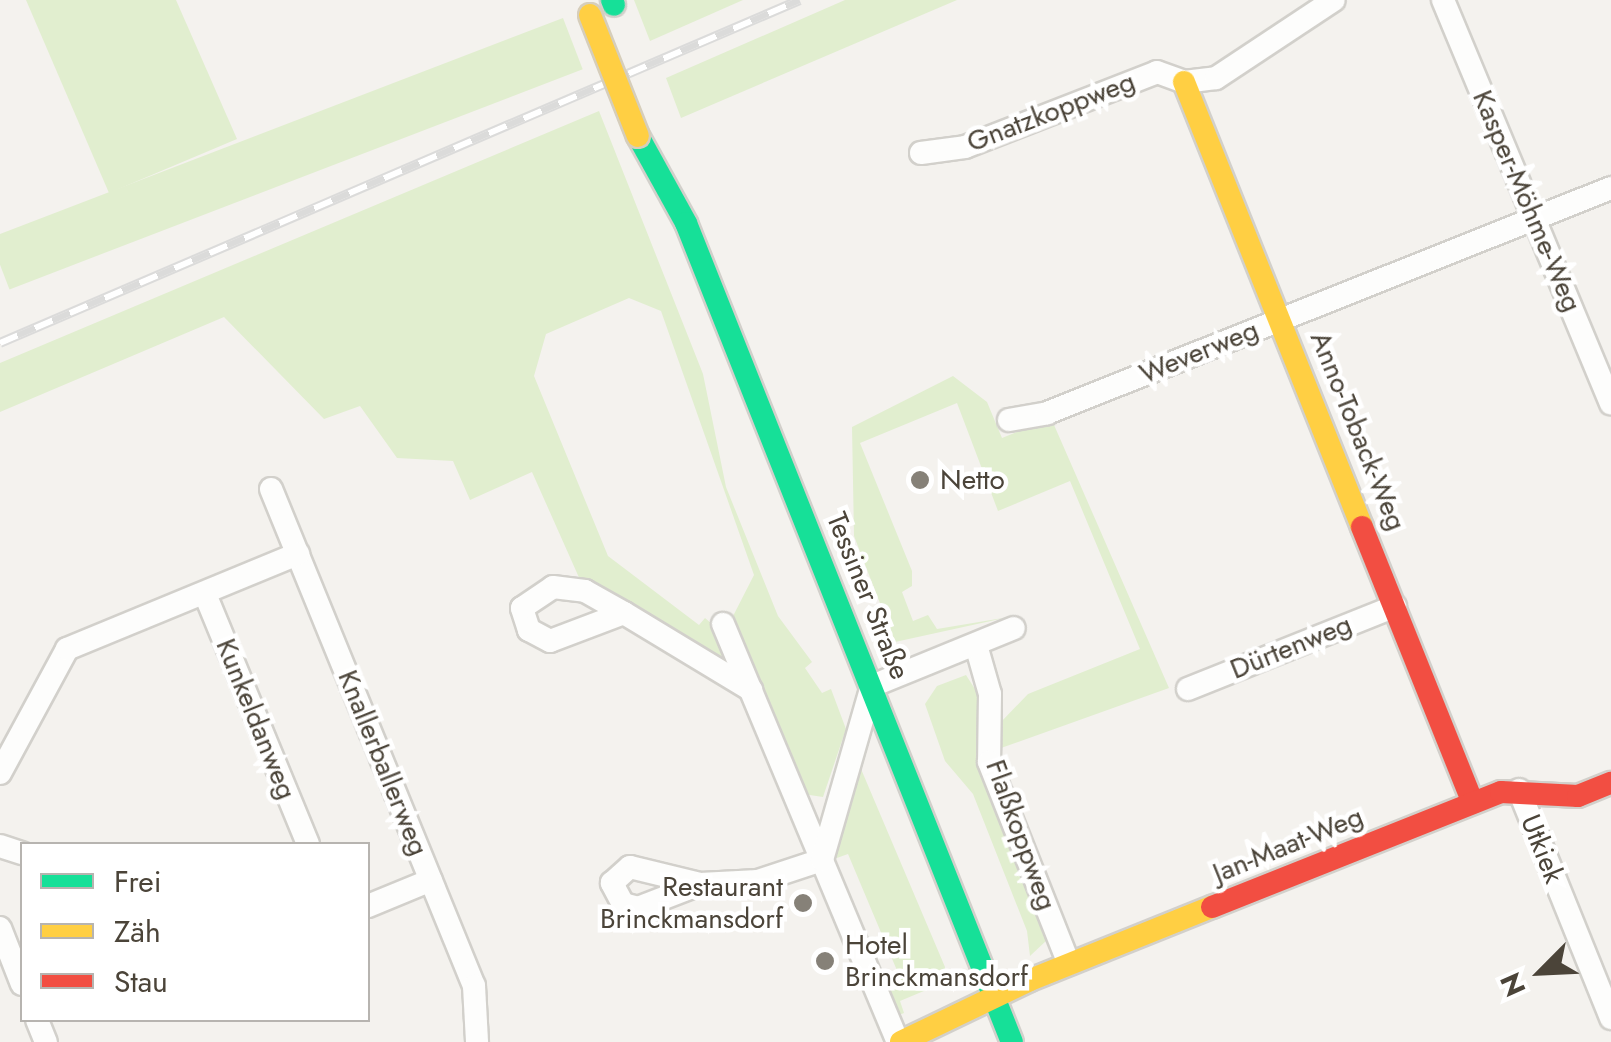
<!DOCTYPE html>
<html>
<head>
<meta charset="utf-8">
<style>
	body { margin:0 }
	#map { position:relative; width:1611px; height:1042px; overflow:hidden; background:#f4f2ee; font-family:Jost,sans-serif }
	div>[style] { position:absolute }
	.green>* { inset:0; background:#e1eecf; transform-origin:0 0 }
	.roads { filter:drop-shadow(2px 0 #d2d0cb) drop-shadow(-2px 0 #d2d0cb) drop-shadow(0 2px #d2d0cb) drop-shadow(0 -2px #d2d0cb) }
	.street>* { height:22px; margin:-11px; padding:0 11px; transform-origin:11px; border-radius:11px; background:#fdfdfc }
	.fast>* { height:22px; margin:-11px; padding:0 11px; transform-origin:11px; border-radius:11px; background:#16e098 }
	.slow>* { height:22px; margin:-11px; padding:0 11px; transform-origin:11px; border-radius:11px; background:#ffcf43 }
	.jam>* { height:22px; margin:-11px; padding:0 11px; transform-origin:11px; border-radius:11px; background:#f24e42 }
	.rail>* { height:10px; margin-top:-5px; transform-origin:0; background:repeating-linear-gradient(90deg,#fff 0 19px,#dbdbda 0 38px); box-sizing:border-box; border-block:2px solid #dbdbda }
	.bridges { filter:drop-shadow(2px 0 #d6cebb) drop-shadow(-2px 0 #d6cebb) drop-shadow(0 2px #d6cebb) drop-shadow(0 -2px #d6cebb) }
	.slow-bridge>* { height:22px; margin:-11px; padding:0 11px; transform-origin:11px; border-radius:11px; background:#ffcf43 }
	.dots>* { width:28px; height:28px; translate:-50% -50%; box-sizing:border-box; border:5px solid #fff; border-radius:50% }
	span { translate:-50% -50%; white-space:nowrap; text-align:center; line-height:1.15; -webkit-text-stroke:9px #fff; paint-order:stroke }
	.street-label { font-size:28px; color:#4b4439 }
	.poi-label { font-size:28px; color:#4b4439 }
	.left { translate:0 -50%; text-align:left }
	.right { translate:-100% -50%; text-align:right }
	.legend { position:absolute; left:20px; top:842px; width:350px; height:180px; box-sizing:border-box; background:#fff; border:2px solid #b7b4b0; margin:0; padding:12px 18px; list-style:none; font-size:30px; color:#4b4439 }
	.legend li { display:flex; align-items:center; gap:20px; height:50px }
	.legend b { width:50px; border:2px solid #b7b4b0 }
	.north { position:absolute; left:1491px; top:922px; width:100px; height:100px; -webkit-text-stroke:8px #fff; paint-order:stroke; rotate:246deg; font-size:28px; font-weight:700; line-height:40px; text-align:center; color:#4b4439 }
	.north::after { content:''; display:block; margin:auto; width:35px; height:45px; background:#4b4439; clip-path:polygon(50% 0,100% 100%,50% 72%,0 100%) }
</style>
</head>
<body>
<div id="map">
	<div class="green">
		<div style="clip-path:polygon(26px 0,176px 0,237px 139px,109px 193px)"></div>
		<div style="clip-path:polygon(634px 0,743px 0,650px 41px)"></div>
		<div style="clip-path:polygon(845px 0,957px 0,681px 118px,666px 78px)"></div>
		<div style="left:563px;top:18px;width:55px;height:614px;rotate:69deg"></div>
		<div style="clip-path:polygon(599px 111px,703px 374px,726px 487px,778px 616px,812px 662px,805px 668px,822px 693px,831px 689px,846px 729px,823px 797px,803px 794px,731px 620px,754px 575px,661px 311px,629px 298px,546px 334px,534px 376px,608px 556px,699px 625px,705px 618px,718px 629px,751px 690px,585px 591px,532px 472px,470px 500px,453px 461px,397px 458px,360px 406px,324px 419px,224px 317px,0 412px,0 363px)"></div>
		<div style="clip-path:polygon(953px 376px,987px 402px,1002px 438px,1051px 418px,1169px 688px,1001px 748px,1001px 722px,1028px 694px,1140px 649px,1070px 481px,998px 511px,957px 403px,860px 443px,912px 571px,912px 586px,902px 592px,913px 621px,928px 615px,937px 629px,1009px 617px,895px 642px,854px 536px,852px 427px)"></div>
		<div style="clip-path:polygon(966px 675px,982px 700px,1047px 930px,1047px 940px,1030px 956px,1027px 931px,973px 794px,945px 761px,925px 704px,937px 686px)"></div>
		<div style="clip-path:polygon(861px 769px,945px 967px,943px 983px,900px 1001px,904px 1013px,894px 1017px,882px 989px,901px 980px,848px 854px,834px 859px,854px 772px)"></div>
	</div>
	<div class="roads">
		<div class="street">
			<div style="left:1443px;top:0;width:437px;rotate:67.4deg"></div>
			<div style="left:921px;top:153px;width:44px;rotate:-7.8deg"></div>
			<div style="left:965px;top:147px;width:206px;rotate:-21.3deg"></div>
			<div style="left:1157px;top:72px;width:29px;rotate:20deg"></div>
			<div style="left:1184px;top:82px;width:32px;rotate:-7deg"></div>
			<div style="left:1216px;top:78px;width:141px;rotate:-33.5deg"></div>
			<div style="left:1009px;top:420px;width:39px;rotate:-10deg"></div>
			<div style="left:1047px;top:413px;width:607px;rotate:-21.75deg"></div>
			<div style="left:271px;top:489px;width:537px;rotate:67.78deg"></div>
			<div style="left:474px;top:986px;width:56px;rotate:86.9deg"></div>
			<div style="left:205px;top:594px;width:270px;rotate:67.6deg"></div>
			<div style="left:624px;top:613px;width:79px;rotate:159.3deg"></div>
			<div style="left:550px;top:641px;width:24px;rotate:-152deg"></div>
			<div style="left:529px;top:630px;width:23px;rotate:-108deg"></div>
			<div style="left:522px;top:608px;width:37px;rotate:-34deg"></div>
			<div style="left:553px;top:587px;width:32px;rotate:7deg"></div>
			<div style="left:585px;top:591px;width:45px;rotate:29.4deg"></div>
			<div style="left:624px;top:613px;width:149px;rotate:31.2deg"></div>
			<div style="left:723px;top:624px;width:453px;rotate:67.3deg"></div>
			<div style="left:976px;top:645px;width:51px;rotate:74.1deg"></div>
			<div style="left:990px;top:694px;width:68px;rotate:90.8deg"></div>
			<div style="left:989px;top:762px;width:217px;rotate:68.4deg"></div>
			<div style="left:1188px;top:689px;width:223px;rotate:-21.8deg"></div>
			<div style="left:0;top:773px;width:141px;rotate:-61.6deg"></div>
			<div style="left:67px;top:649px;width:250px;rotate:-22.4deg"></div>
			<div style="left:1519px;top:790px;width:246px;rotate:68deg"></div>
			<div style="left:0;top:846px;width:23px;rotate:18deg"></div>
			<div style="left:700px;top:884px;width:66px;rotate:158.8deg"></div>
			<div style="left:638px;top:908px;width:16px;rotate:-165deg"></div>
			<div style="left:623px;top:904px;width:24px;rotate:-118deg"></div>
			<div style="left:612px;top:883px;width:24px;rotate:-42deg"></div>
			<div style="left:630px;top:867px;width:72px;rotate:13.7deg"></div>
			<div style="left:700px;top:884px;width:58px;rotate:-3deg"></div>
			<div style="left:758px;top:881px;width:67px;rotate:-18.2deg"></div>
			<div style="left:822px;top:860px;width:181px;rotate:-74deg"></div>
			<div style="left:872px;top:686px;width:153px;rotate:-22.2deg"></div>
			<div style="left:368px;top:906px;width:68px;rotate:-22.4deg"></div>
			<div style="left:0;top:928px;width:60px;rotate:68.6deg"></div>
			<div style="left:37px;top:1020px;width:24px;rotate:68deg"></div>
		</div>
		<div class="fast">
			<div style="left:612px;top:0;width:5px;rotate:68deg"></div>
			<div style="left:638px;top:136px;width:99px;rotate:61.1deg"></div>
			<div style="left:686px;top:223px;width:881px;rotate:68.3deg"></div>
		</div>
		<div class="slow">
			<div style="left:1184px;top:82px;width:479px;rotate:68.2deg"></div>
			<div style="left:901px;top:1042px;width:143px;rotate:-25.7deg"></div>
			<div style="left:1030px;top:980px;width:196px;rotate:-21.9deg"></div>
		</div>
		<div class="jam">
			<div style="left:1362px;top:527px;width:297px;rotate:68.1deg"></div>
			<div style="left:1212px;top:907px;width:311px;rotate:-21.7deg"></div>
			<div style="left:1501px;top:792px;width:77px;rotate:3deg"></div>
			<div style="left:1578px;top:796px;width:35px;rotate:-22deg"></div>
		</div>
	</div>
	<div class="rail">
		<div style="left:0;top:343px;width:870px;rotate:-23.21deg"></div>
	</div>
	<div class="bridges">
		<div class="slow-bridge">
			<div style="left:590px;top:15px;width:130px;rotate:68.4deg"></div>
		</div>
	</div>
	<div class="dots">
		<div style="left:920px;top:480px;background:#868178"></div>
		<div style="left:803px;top:903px;background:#868178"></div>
		<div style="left:825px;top:961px;background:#868178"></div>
	</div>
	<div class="street-label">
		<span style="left:1051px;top:112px;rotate:-21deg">Gnatzkoppweg</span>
		<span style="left:1527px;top:201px;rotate:67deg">Kasper-Möhme-Weg</span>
		<span style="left:1199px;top:352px;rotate:-22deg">Weverweg</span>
		<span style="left:1358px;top:431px;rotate:68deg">Anno-Toback-Weg</span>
		<span style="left:868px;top:596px;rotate:68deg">Tessiner Straße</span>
		<span style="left:1291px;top:647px;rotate:-22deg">Dürtenweg</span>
		<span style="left:256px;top:719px;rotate:68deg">Kunkeldanweg</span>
		<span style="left:383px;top:763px;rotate:68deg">Knallerballerweg</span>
		<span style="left:1021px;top:835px;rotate:70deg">Flaßkoppweg</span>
		<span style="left:1288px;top:845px;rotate:-22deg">Jan-Maat-Weg</span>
		<span style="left:1542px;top:849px;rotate:68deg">Utkiek</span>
	</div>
	<div class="poi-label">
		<span class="left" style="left:940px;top:480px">Netto</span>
		<span class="right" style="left:783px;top:903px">Restaurant<br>Brinckmansdorf</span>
		<span class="left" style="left:845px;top:961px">Hotel<br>Brinckmansdorf</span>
	</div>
	<ul class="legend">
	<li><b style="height:12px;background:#16e098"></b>Frei</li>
	<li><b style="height:12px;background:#ffcf43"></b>Zäh</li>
	<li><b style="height:12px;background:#f24e42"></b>Stau</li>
	</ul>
	<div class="north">N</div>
</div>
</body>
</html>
